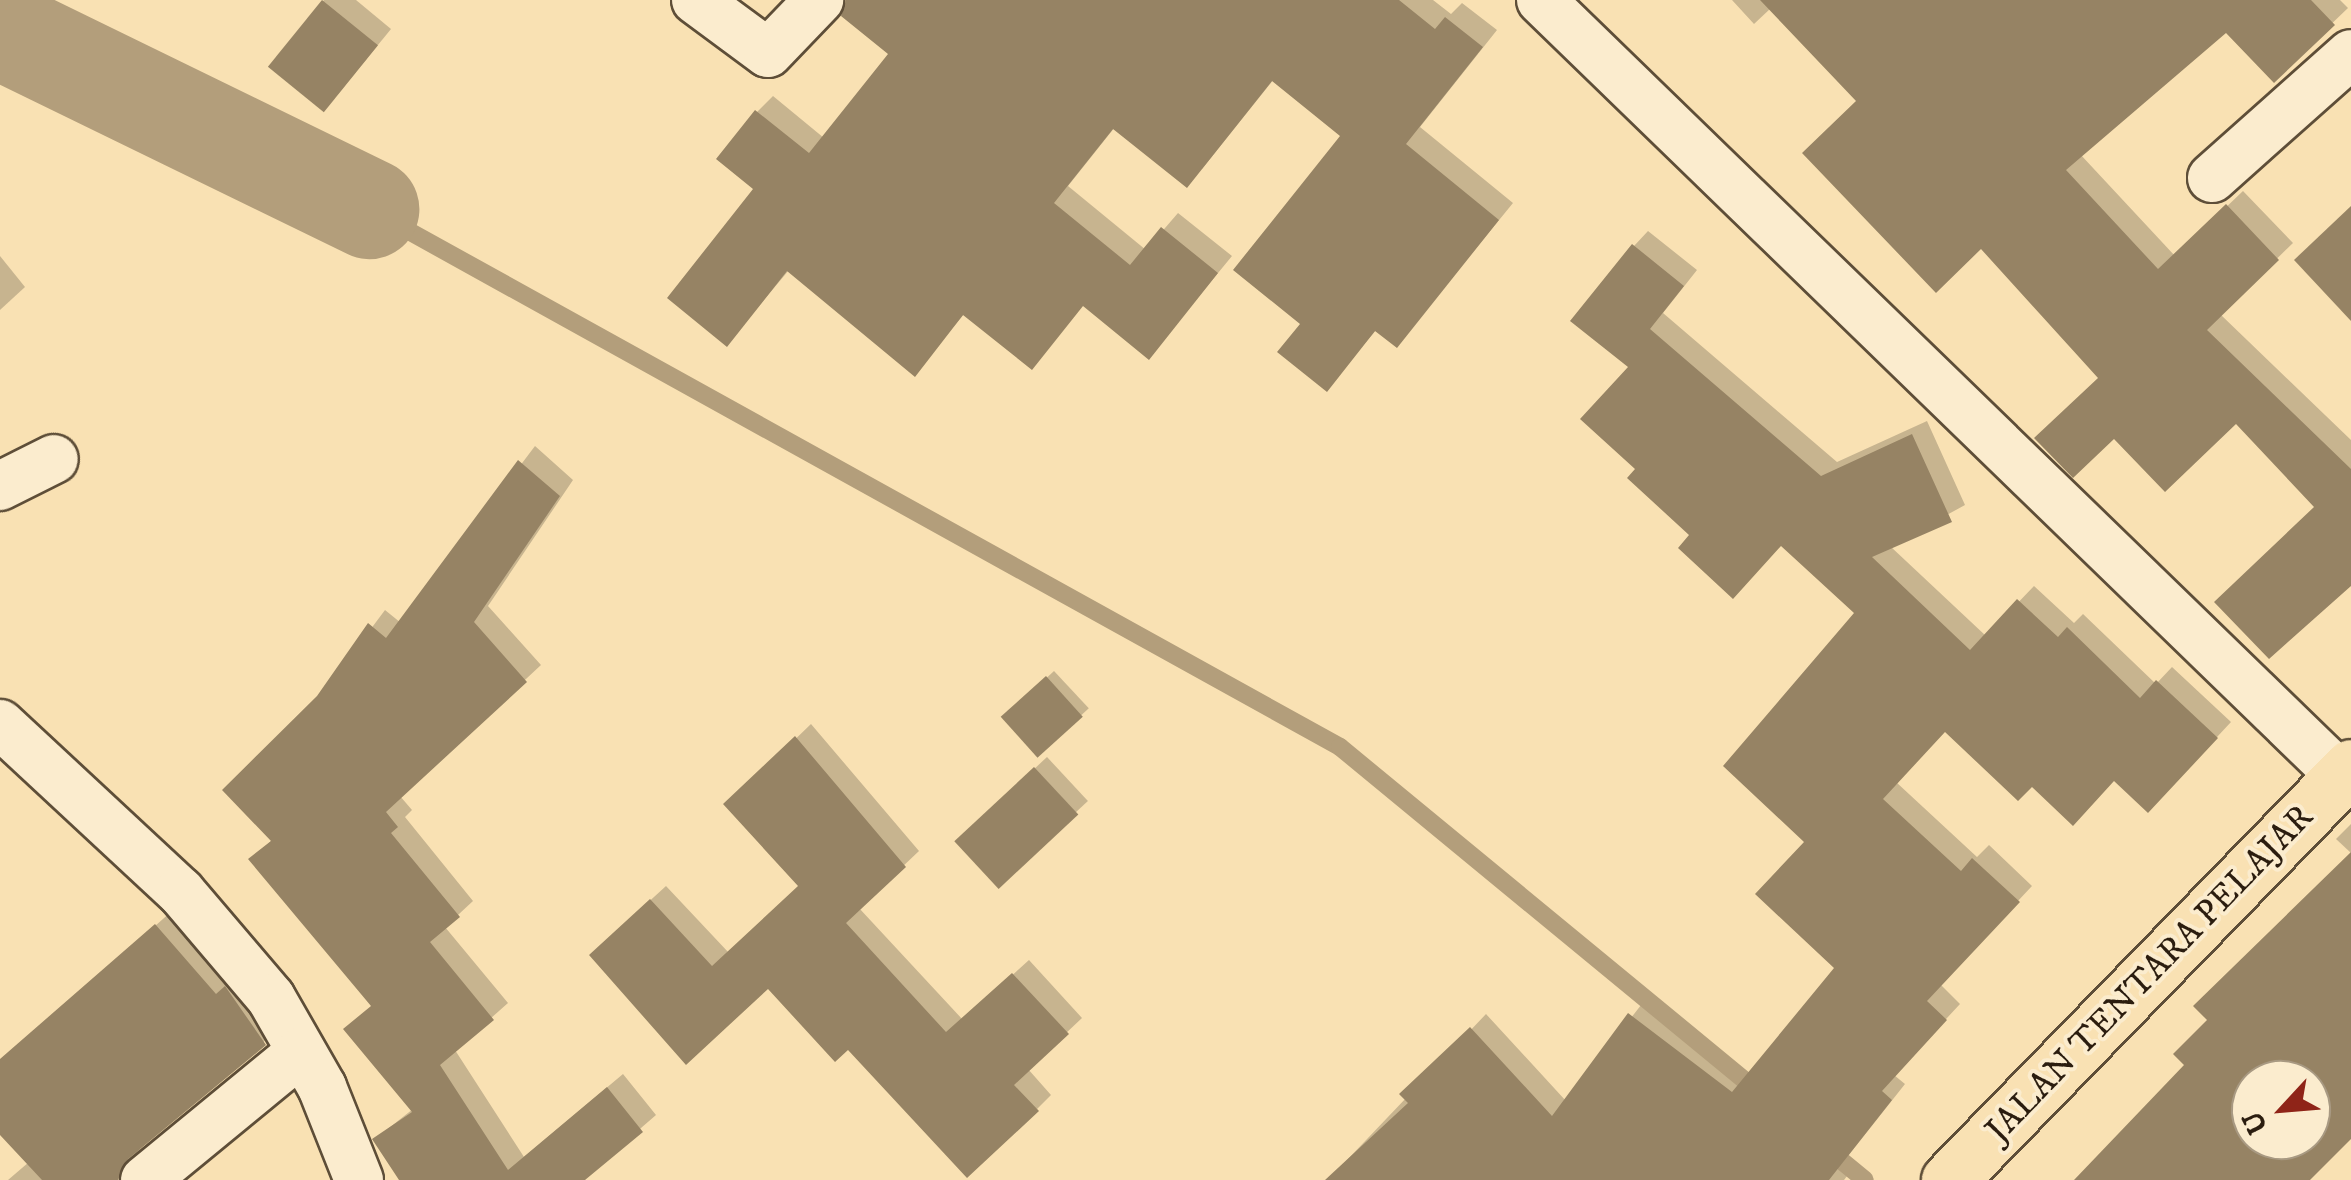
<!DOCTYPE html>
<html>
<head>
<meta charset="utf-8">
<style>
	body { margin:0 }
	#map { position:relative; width:2351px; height:1180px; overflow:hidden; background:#f9e1b3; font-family:"IM FELL DW Pica",serif }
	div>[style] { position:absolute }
	.shadow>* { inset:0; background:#0003; transform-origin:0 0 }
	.stream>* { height:18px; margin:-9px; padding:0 9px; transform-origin:9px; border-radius:9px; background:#b39e7b }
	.river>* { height:100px; margin:-50px; padding:0 50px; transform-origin:50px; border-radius:50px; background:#b39e7b }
	.building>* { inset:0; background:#968364; transform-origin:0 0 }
	.roads { filter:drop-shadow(2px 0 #5e4e38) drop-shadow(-2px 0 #5e4e38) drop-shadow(0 2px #5e4e38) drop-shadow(0 -2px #5e4e38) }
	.street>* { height:48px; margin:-24px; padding:0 24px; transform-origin:24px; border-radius:24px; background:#fbecce }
	.highway>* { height:55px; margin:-27.5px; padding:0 27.5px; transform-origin:27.5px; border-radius:27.5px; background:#f9e1b3 }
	span { translate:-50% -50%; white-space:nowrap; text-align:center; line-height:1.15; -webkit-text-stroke:8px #fbecce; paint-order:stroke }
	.street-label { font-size:35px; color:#2b1d0f }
	.north { position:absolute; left:2231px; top:1060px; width:100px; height:100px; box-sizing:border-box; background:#fbecce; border:2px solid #a89982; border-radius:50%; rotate:244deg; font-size:28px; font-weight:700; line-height:40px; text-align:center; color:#2b1d0f }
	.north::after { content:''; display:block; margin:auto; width:35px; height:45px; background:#8f2418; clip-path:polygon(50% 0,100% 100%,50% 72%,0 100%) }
</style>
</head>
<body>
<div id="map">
	<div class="shadow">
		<div style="clip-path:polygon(324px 0,356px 0,391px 29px,338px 94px,271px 65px)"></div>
		<div style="clip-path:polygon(847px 0,1433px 0,1451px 14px,1462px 3px,1497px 30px,1420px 127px,1513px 203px,1397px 345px,1377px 329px,1326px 389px,1303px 324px,1344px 136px,1274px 79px,1202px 169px,1115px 127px,1068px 186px,1146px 250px,1178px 213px,1232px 256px,1149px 357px,1084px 304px,1032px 367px,965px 313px,914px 373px,789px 270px,727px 344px,757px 188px,757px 112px,773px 96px,824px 138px,891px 54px)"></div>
		<div style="clip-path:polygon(1732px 0,2340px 0,2348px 8px,2274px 79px,2227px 29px,2080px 154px,2175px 256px,2243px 191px,2293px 243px,2220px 314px,2351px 440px,2351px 577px,2317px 506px,2236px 420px,2114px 435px,2101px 377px,1859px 101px,1771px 8px,1754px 24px)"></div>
		<div style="clip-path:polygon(1648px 231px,1697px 270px,1663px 313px,1837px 462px,1927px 421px,1965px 505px,1890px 546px,1986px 636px,2034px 586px,2074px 623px,2083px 614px,2156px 684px,2172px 667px,2231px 722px,2163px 795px,2115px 779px,2032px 784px,1946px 729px,1896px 782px,1977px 857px,1989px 845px,2032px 886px,1940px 984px,1960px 1004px,1894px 1075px,1905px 1084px,1848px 1156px,1857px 1163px,1844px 1180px,1328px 1180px,1486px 1014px,1566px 1101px,1645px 1000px,1747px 1078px,1837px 967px,1807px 842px,1857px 613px,1781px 544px,1692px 535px,1638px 469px,1634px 246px)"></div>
		<div style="clip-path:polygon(0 256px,25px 287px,0 310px)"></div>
		<div style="clip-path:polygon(535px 446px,573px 480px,488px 606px,541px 665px,400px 796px,412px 810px,405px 817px,473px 901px,445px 927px,508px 1003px,455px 1050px,524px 1157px,623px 1074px,656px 1115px,581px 1180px,402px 1180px,375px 1139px,413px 1109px,373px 1004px,251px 860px,273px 839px,320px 697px,385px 610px,401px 623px)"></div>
		<div style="left:1054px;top:671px;width:51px;height:68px;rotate:47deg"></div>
		<div style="clip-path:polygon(811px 724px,919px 851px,859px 908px,963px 1020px,1029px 960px,1082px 1018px,1028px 1069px,1051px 1095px,1037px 1109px,848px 1047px,768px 985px,607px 940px,666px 886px,729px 953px,801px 886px,727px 805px)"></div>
		<div style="left:1047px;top:757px;width:60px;height:123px;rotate:47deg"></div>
		<div style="clip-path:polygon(2351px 824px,2351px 853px,2336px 839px)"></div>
		<div style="clip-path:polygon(172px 911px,280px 1028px,140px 1146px,138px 1180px,8px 1180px,29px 1162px,0 1131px,0 1063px)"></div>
	</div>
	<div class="stream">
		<div style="left:369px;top:209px;width:1110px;rotate:28.99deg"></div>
		<div style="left:1340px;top:747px;width:544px;rotate:39.48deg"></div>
		<div style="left:1826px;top:1148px;width:50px;rotate:39.4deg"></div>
	</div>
	<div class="river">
		<div style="left:0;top:29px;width:411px;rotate:26deg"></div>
	</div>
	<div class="building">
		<div style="left:322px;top:0;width:72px;height:86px;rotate:39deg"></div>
		<div style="clip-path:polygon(846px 0,1399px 0,1435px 29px,1445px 17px,1483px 47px,1406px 144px,1499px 220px,1397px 348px,1375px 331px,1327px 392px,1277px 352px,1300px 324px,1233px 270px,1340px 136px,1272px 81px,1187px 188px,1113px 129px,1054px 203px,1130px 265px,1161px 227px,1218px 273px,1149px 360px,1083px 306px,1032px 370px,963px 315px,915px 377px,787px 271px,727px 347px,667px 298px,753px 189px,716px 159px,755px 110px,809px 153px,888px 54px,841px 16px)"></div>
		<div style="clip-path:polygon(1760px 0,2311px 0,2335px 25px,2274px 83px,2226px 33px,2066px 170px,2158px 269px,2226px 204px,2279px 260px,2207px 330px,2351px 469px,2351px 586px,2269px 659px,2214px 602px,2314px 507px,2236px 424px,2165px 492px,2114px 439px,2073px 478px,2034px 438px,2098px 378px,1981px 249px,1936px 293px,1802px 153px,1856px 101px)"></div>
		<div style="clip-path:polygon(2351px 206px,2351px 321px,2294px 260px)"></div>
		<div style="clip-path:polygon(1632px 244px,1684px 286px,1650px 329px,1821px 476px,1912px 434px,1952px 522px,1872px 557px,1970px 650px,2017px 599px,2058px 637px,2067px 627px,2140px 698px,2156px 680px,2218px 738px,2148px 813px,2114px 781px,2073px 826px,2032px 787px,2018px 801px,1945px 732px,1883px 799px,1961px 871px,1972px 858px,2020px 902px,1927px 1001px,1947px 1020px,1882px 1091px,1892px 1100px,1829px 1180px,1325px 1180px,1408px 1103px,1399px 1094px,1470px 1027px,1552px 1116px,1628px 1013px,1732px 1092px,1834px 968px,1755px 894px,1804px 842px,1723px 766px,1854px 613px,1781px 546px,1733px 599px,1678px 548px,1689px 535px,1627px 478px,1635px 469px,1580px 419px,1628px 367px,1570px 321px)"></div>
		<div style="clip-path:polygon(518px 460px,560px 496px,474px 622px,527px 682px,386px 812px,398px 827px,391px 833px,460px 917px,430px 942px,494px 1020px,440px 1065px,508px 1170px,607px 1087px,643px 1132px,585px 1180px,399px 1180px,372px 1139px,412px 1112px,343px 1029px,371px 1006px,248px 859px,271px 841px,222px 790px,317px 696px,368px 623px,386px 638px)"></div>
		<div style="left:1046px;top:676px;width:55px;height:61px;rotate:48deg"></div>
		<div style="clip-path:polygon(795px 736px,906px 867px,846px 923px,946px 1032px,1012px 973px,1069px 1034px,1014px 1085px,1039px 1111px,967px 1178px,848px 1050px,835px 1062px,768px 989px,686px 1065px,589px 955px,650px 899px,712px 966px,798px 886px,723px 804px)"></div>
		<div style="left:1034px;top:767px;width:65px;height:109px;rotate:47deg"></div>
		<div style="clip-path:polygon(evenodd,2351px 852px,2351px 1139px,2310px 1180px,2074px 1180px,2184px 1065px,2173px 1054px,2207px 1020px,2193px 1006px,2351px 852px,2251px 1080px,2311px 1080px,2311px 1140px,2251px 1140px,2251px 1080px)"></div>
		<div style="clip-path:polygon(155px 924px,216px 994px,225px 986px,266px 1045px,128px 1159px,118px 1180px,42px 1180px,0 1135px,0 1059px)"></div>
	</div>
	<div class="roads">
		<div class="street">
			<div style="left:696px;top:0;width:89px;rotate:36.4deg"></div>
			<div style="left:768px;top:53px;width:74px;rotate:-46.1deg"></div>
			<div style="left:1541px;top:0;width:1116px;rotate:44.13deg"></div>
			<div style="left:2212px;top:178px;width:186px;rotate:-41.7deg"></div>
			<div style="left:0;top:486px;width:60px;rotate:-26.6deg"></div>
			<div style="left:0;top:724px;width:246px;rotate:42.9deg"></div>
			<div style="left:180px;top:891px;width:140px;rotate:49.6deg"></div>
			<div style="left:271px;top:998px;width:103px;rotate:60.2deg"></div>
			<div style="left:322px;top:1087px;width:100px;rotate:68.3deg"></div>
			<div style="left:145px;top:1180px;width:202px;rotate:-39.4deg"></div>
		</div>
		<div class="highway">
			<div style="left:1949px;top:1180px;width:576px;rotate:-45.77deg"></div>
		</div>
	</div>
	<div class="street-label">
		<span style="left:2150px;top:974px;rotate:-46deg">JALAN TENTARA PELAJAR</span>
	</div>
	<div class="north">U</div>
</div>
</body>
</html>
